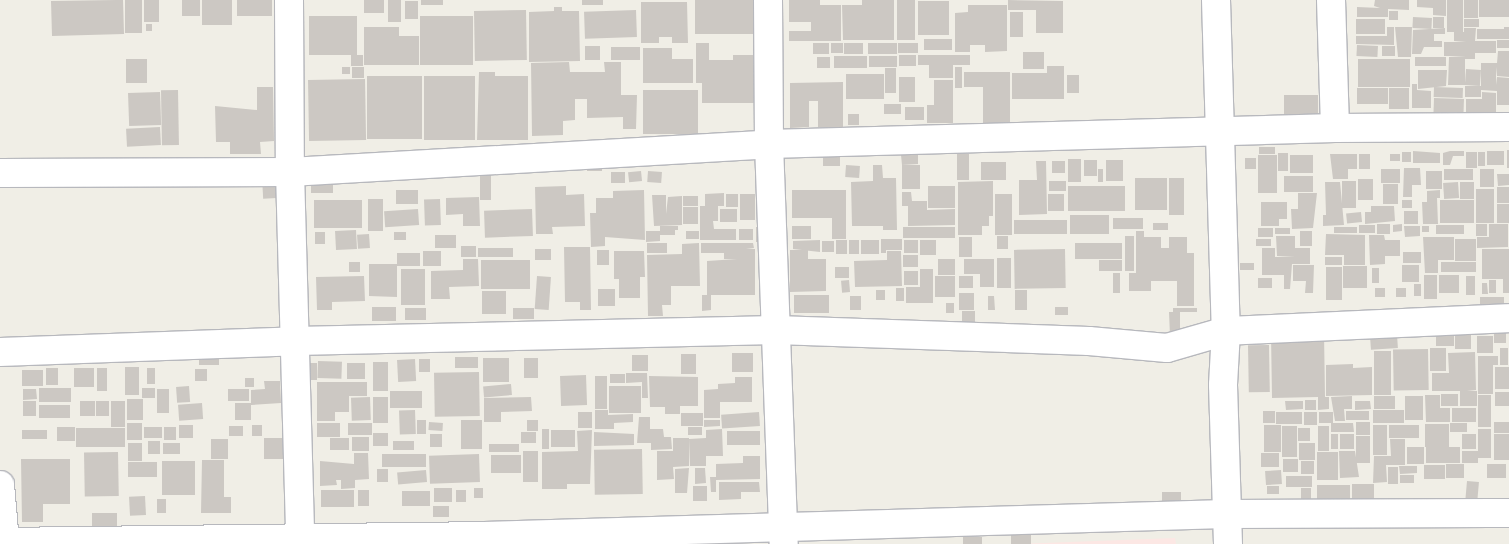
<!DOCTYPE html>
<html>
<head>
<meta charset="utf-8">
<style>
	body { margin:0 }
	#map { position:relative; width:1509px; height:544px; overflow:hidden; background:#f0eee6; font-family:Mulish,sans-serif }
	div>[style] { position:absolute }
	.medical>* { inset:0; background:#fce7e4 }
	.building>* { inset:0; background:#ccc8c3; transform-origin:0 0 }
	.roads { filter:drop-shadow(1px 0 #b7b8bd) drop-shadow(-1px 0 #b7b8bd) drop-shadow(0 1px #b7b8bd) drop-shadow(0 -1px #b7b8bd) }
	.minor>* { height:28px; margin:-14px; padding:0 14px; transform-origin:14px; border-radius:14px; background:#fff }
	span { translate:-50% -50%; white-space:nowrap; text-align:center; line-height:1.15; -webkit-text-stroke:5px #fff; paint-order:stroke }
</style>
</head>
<body>
<div id="map">
	<div class="medical">
		<div style="clip-path:polygon(1175px 538px,1176px 544px,1017px 544px)"></div>
	</div>
	<div class="building">
		<div style="clip-path:polygon(116px 0,123px 0,124px 34px,52px 36px,51px 1px)"></div>
		<div style="left:125px;top:0;width:17px;height:33px"></div>
		<div style="left:144px;top:0;width:15px;height:22px"></div>
		<div style="left:182px;top:0;width:18px;height:16px"></div>
		<div style="left:202px;top:0;width:30px;height:25px"></div>
		<div style="left:237px;top:0;width:35px;height:16px"></div>
		<div style="left:364px;top:0;width:20px;height:13px"></div>
		<div style="left:388px;top:0;width:13px;height:22px"></div>
		<div style="left:421px;top:0;width:22px;height:5px"></div>
		<div style="left:582px;top:0;width:21px;height:5px"></div>
		<div style="left:695px;top:0;width:58px;height:34px"></div>
		<div style="clip-path:polygon(789px 0,820px 0,820px 5px,841px 5px,841px 41px,789px 41px,789px 31px,811px 31px,811px 22px,789px 22px)"></div>
		<div style="clip-path:polygon(862px 0,894px 0,894px 40px,843px 40px,842px 5px,862px 5px)"></div>
		<div style="left:897px;top:0;width:18px;height:40px"></div>
		<div style="clip-path:polygon(1008px 0,1063px 1px,1063px 33px,1036px 33px,1036px 10px,1008px 10px)"></div>
		<div style="clip-path:polygon(1375px 0,1409px 0,1409px 10px,1388px 9px,1388px 17px,1357px 17px,1357px 7px,1380px 8px,1374px 6px)"></div>
		<div style="clip-path:polygon(1417px 0,1446px 0,1446px 16px,1433px 15px,1433px 8px,1417px 7px)"></div>
		<div style="left:1447px;top:0;width:16px;height:32px"></div>
		<div style="left:1464px;top:0;width:14px;height:18px"></div>
		<div style="left:1479px;top:0;width:30px;height:17px"></div>
		<div style="left:405px;top:1px;width:13px;height:18px"></div>
		<div style="left:918px;top:1px;width:31px;height:34px"></div>
		<div style="clip-path:polygon(641px 2px,687px 2px,688px 43px,672px 43px,672px 37px,659px 37px,659px 43px,641px 43px)"></div>
		<div style="clip-path:polygon(968px 5px,1007px 5px,1007px 51px,985px 52px,985px 45px,970px 45px,970px 52px,955px 52px,955px 13px,968px 12px)"></div>
		<div style="clip-path:polygon(554px 7px,562px 7px,562px 11px,579px 11px,580px 61px,529px 62px,529px 12px,554px 11px)"></div>
		<div style="left:526px;top:10px;width:50px;height:52px;rotate:89deg"></div>
		<div style="left:636px;top:10px;width:27px;height:52px;rotate:88deg"></div>
		<div style="left:1389px;top:11px;width:9px;height:9px"></div>
		<div style="left:1010px;top:12px;width:13px;height:25px"></div>
		<div style="left:309px;top:16px;width:48px;height:39px"></div>
		<div style="left:420px;top:16px;width:53px;height:49px"></div>
		<div style="left:1413px;top:17px;width:19px;height:11px;rotate:3deg"></div>
		<div style="left:1433px;top:17px;width:11px;height:11px"></div>
		<div style="left:1356px;top:19px;width:29px;height:15px"></div>
		<div style="left:1464px;top:19px;width:15px;height:8px"></div>
		<div style="left:146px;top:24px;width:6px;height:7px"></div>
		<div style="clip-path:polygon(364px 27px,399px 27px,399px 36px,419px 36px,419px 65px,364px 65px)"></div>
		<div style="clip-path:polygon(1387px 27px,1394px 27px,1394px 45px,1356px 44px,1356px 36px,1387px 36px)"></div>
		<div style="clip-path:polygon(1395px 27px,1412px 27px,1411px 57px,1398px 57px)"></div>
		<div style="left:1504px;top:27px;width:5px;height:12px"></div>
		<div style="clip-path:polygon(1445px 28px,1445px 34px,1434px 34px,1434px 41px,1442px 41px,1442px 47px,1424px 47px,1421px 54px,1412px 54px,1413px 30px)"></div>
		<div style="clip-path:polygon(1464px 28px,1476px 28px,1475px 41px,1496px 41px,1496px 53px,1475px 53px,1475px 59px,1465px 59px,1465px 85px,1448px 85px,1449px 57px,1466px 56px,1444px 56px,1444px 42px,1466px 42px,1454px 41px,1454px 32px,1464px 32px)"></div>
		<div style="left:1477px;top:29px;width:27px;height:10px"></div>
		<div style="left:924px;top:39px;width:28px;height:11px"></div>
		<div style="left:1497px;top:40px;width:12px;height:8px"></div>
		<div style="clip-path:polygon(696px 43px,709px 43px,709px 60px,733px 60px,733px 55px,753px 55px,753px 65px,756px 65px,756px 103px,702px 103px,702px 83px,696px 83px)"></div>
		<div style="left:813px;top:43px;width:16px;height:11px"></div>
		<div style="left:831px;top:43px;width:12px;height:10px"></div>
		<div style="left:844px;top:43px;width:19px;height:11px"></div>
		<div style="left:868px;top:43px;width:29px;height:11px"></div>
		<div style="left:898px;top:43px;width:20px;height:10px"></div>
		<div style="left:1357px;top:45px;width:21px;height:11px;rotate:3deg"></div>
		<div style="left:585px;top:46px;width:15px;height:14px"></div>
		<div style="left:1382px;top:46px;width:13px;height:10px"></div>
		<div style="left:640px;top:47px;width:13px;height:29px;rotate:90deg"></div>
		<div style="clip-path:polygon(643px 48px,672px 48px,672px 59px,693px 59px,693px 83px,643px 83px)"></div>
		<div style="clip-path:polygon(1498px 51px,1509px 51px,1509px 77px,1497px 76px,1497px 67px,1496px 76px,1481px 76px,1481px 63px,1497px 63px)"></div>
		<div style="left:1044px;top:52px;width:17px;height:21px;rotate:90deg"></div>
		<div style="left:351px;top:55px;width:12px;height:11px"></div>
		<div style="left:899px;top:55px;width:17px;height:11px"></div>
		<div style="clip-path:polygon(918px 55px,970px 55px,970px 65px,953px 65px,953px 78px,929px 78px,929px 65px,918px 65px)"></div>
		<div style="left:834px;top:56px;width:33px;height:12px"></div>
		<div style="left:869px;top:56px;width:28px;height:11px"></div>
		<div style="left:817px;top:57px;width:13px;height:11px"></div>
		<div style="left:1415px;top:57px;width:31px;height:9px"></div>
		<div style="left:126px;top:59px;width:21px;height:24px"></div>
		<div style="left:1358px;top:59px;width:52px;height:28px"></div>
		<div style="clip-path:polygon(569px 62px,570px 72px,605px 72px,604px 62px,621px 62px,621px 95px,637px 95px,636px 129px,623px 129px,623px 117px,587px 118px,587px 99px,575px 99px,575px 120px,563px 121px,563px 135px,532px 136px,531px 63px)"></div>
		<div style="clip-path:polygon(1047px 66px,1064px 66px,1064px 99px,1012px 99px,1012px 73px,1047px 73px)"></div>
		<div style="left:342px;top:67px;width:8px;height:7px"></div>
		<div style="left:352px;top:67px;width:12px;height:11px"></div>
		<div style="left:955px;top:67px;width:7px;height:21px"></div>
		<div style="left:885px;top:68px;width:11px;height:25px"></div>
		<div style="left:1466px;top:69px;width:15px;height:16px;rotate:4deg"></div>
		<div style="clip-path:polygon(1418px 70px,1447px 70px,1446px 86px,1418px 89px)"></div>
		<div style="clip-path:polygon(479px 72px,495px 72px,495px 76px,528px 76px,528px 140px,477px 140px)"></div>
		<div style="clip-path:polygon(964px 72px,1010px 72px,1010px 125px,983px 126px,983px 87px,964px 87px)"></div>
		<div style="left:846px;top:74px;width:38px;height:25px"></div>
		<div style="left:1067px;top:75px;width:12px;height:18px"></div>
		<div style="left:367px;top:76px;width:55px;height:63px"></div>
		<div style="left:424px;top:76px;width:51px;height:64px"></div>
		<div style="clip-path:polygon(1481px 76px,1496px 76px,1496px 85px,1497px 77px,1509px 78px,1509px 105px,1497px 105px,1497px 91px,1481px 90px,1481px 97px,1465px 97px,1465px 86px,1481px 86px)"></div>
		<div style="left:899px;top:77px;width:16px;height:25px"></div>
		<div style="left:365px;top:79px;width:61px;height:57px;rotate:89deg"></div>
		<div style="clip-path:polygon(934px 80px,953px 80px,953px 123px,927px 123px,927px 105px,934px 105px)"></div>
		<div style="clip-path:polygon(843px 82px,843px 127px,818px 127px,818px 101px,809px 101px,809px 127px,790px 128px,790px 83px)"></div>
		<div style="clip-path:polygon(1412px 84px,1417px 84px,1417px 90px,1431px 91px,1431px 108px,1412px 108px)"></div>
		<div style="clip-path:polygon(257px 87px,273px 87px,274px 141px,260px 142px,261px 154px,230px 154px,230px 142px,216px 142px,215px 106px,257px 110px)"></div>
		<div style="left:1434px;top:87px;width:29px;height:10px;rotate:2deg"></div>
		<div style="left:1357px;top:88px;width:31px;height:16px"></div>
		<div style="left:1389px;top:88px;width:20px;height:21px"></div>
		<div style="left:178px;top:90px;width:55px;height:17px;rotate:89deg"></div>
		<div style="left:643px;top:90px;width:55px;height:44px"></div>
		<div style="left:160px;top:92px;width:33px;height:32px;rotate:88deg"></div>
		<div style="clip-path:polygon(1482px 92px,1496px 93px,1496px 114px,1466px 114px,1466px 99px,1482px 99px)"></div>
		<div style="left:1318px;top:95px;width:21px;height:34px;rotate:90deg"></div>
		<div style="left:1434px;top:98px;width:30px;height:16px;rotate:2deg"></div>
		<div style="left:884px;top:104px;width:17px;height:10px"></div>
		<div style="left:905px;top:107px;width:19px;height:13px"></div>
		<div style="left:848px;top:114px;width:11px;height:11px"></div>
		<div style="left:160px;top:127px;width:18px;height:34px;rotate:87deg"></div>
		<div style="left:1259px;top:147px;width:16px;height:7px"></div>
		<div style="left:1507px;top:150px;width:2px;height:18px"></div>
		<div style="clip-path:polygon(1413px 151px,1440px 153px,1440px 163px,1413px 163px)"></div>
		<div style="clip-path:polygon(1450px 151px,1464px 151px,1464px 156px,1453px 156px,1450px 165px,1443px 165px,1443px 153px)"></div>
		<div style="left:1487px;top:151px;width:17px;height:14px"></div>
		<div style="left:1402px;top:152px;width:9px;height:10px"></div>
		<div style="left:1466px;top:152px;width:11px;height:16px"></div>
		<div style="left:1478px;top:152px;width:7px;height:14px"></div>
		<div style="left:1278px;top:153px;width:10px;height:18px"></div>
		<div style="left:957px;top:154px;width:12px;height:26px"></div>
		<div style="clip-path:polygon(1330px 154px,1357px 154px,1357px 169px,1348px 169px,1348px 179px,1333px 179px)"></div>
		<div style="left:1359px;top:154px;width:11px;height:15px"></div>
		<div style="left:1390px;top:154px;width:10px;height:7px"></div>
		<div style="clip-path:polygon(901px 155px,918px 155px,918px 164px,902px 165px)"></div>
		<div style="left:1258px;top:155px;width:19px;height:38px"></div>
		<div style="left:1290px;top:155px;width:23px;height:18px"></div>
		<div style="left:840px;top:156px;width:10px;height:17px;rotate:90deg"></div>
		<div style="left:1245px;top:158px;width:11px;height:11px"></div>
		<div style="left:1068px;top:159px;width:13px;height:23px"></div>
		<div style="left:1084px;top:160px;width:13px;height:16px"></div>
		<div style="left:1106px;top:160px;width:17px;height:21px"></div>
		<div style="clip-path:polygon(1036px 161px,1046px 161px,1047px 214px,1019px 215px,1019px 180px,1037px 180px)"></div>
		<div style="left:1052px;top:161px;width:13px;height:12px"></div>
		<div style="left:981px;top:162px;width:25px;height:18px"></div>
		<div style="left:587px;top:163px;width:15px;height:8px"></div>
		<div style="left:846px;top:165px;width:14px;height:12px;rotate:4deg"></div>
		<div style="clip-path:polygon(873px 165px,882px 165px,883px 178px,896px 178px,897px 230px,883px 230px,883px 226px,852px 226px,851px 182px,873px 181px)"></div>
		<div style="left:902px;top:165px;width:18px;height:24px"></div>
		<div style="clip-path:polygon(1404px 168px,1420px 168px,1421px 185px,1412px 185px,1412px 197px,1403px 197px)"></div>
		<div style="left:1098px;top:169px;width:5px;height:13px"></div>
		<div style="left:1381px;top:169px;width:19px;height:14px"></div>
		<div style="left:1473px;top:169px;width:11px;height:29px;rotate:90deg"></div>
		<div style="left:1480px;top:169px;width:14px;height:18px"></div>
		<div style="left:641px;top:171px;width:10px;height:13px;rotate:84deg"></div>
		<div style="left:648px;top:171px;width:14px;height:11px;rotate:4deg"></div>
		<div style="left:1426px;top:171px;width:16px;height:18px"></div>
		<div style="left:611px;top:172px;width:14px;height:11px"></div>
		<div style="clip-path:polygon(1497px 174px,1509px 174px,1509px 185px,1498px 186px)"></div>
		<div style="left:480px;top:175px;width:11px;height:25px"></div>
		<div style="left:275px;top:176px;width:22px;height:13px;rotate:87deg"></div>
		<div style="left:1284px;top:176px;width:29px;height:16px"></div>
		<div style="left:311px;top:178px;width:22px;height:15px"></div>
		<div style="left:1135px;top:178px;width:32px;height:32px"></div>
		<div style="left:1169px;top:178px;width:15px;height:37px"></div>
		<div style="left:1358px;top:179px;width:15px;height:21px"></div>
		<div style="clip-path:polygon(993px 181px,993px 216px,989px 216px,989px 226px,982px 226px,982px 235px,958px 235px,958px 182px)"></div>
		<div style="left:1049px;top:181px;width:17px;height:10px"></div>
		<div style="left:1342px;top:181px;width:14px;height:27px"></div>
		<div style="clip-path:polygon(1325px 182px,1340px 182px,1344px 225px,1323px 226px,1323px 215px,1326px 215px)"></div>
		<div style="left:1458px;top:182px;width:16px;height:15px;rotate:86deg"></div>
		<div style="left:1460px;top:182px;width:14px;height:17px"></div>
		<div style="left:1383px;top:184px;width:15px;height:20px"></div>
		<div style="clip-path:polygon(566px 186px,566px 195px,584px 194px,585px 226px,552px 227px,553px 234px,536px 234px,535px 187px)"></div>
		<div style="left:955px;top:186px;width:22px;height:27px;rotate:90deg"></div>
		<div style="left:1125px;top:186px;width:25px;height:57px;rotate:90deg"></div>
		<div style="left:1497px;top:187px;width:12px;height:16px"></div>
		<div style="left:1476px;top:189px;width:18px;height:34px"></div>
		<div style="left:418px;top:190px;width:14px;height:22px;rotate:90deg"></div>
		<div style="clip-path:polygon(644px 190px,645px 240px,605px 237px,605px 246px,591px 247px,590px 213px,596px 213px,596px 198px,613px 198px,613px 191px)"></div>
		<div style="left:846px;top:190px;width:28px;height:54px;rotate:90deg"></div>
		<div style="clip-path:polygon(1440px 190px,1440px 198px,1437px 198px,1438px 224px,1423px 224px,1422px 202px,1427px 202px,1427px 191px)"></div>
		<div style="clip-path:polygon(902px 192px,911px 192px,912px 201px,927px 201px,927px 210px,955px 209px,955px 225px,908px 226px,908px 206px,902px 206px)"></div>
		<div style="clip-path:polygon(724px 193px,724px 206px,718px 206px,718px 221px,713px 221px,714px 229px,736px 229px,736px 240px,700px 240px,700px 206px,705px 206px,705px 194px)"></div>
		<div style="clip-path:polygon(1298px 193px,1317px 193px,1313px 228px,1292px 229px,1291px 209px,1298px 209px)"></div>
		<div style="left:726px;top:194px;width:12px;height:13px"></div>
		<div style="left:740px;top:194px;width:15px;height:26px"></div>
		<div style="left:995px;top:194px;width:17px;height:41px"></div>
		<div style="left:1048px;top:194px;width:16px;height:17px"></div>
		<div style="clip-path:polygon(652px 195px,666px 195px,666px 214px,668px 197px,682px 196px,682px 213px,672px 213px,682px 213px,682px 225px,654px 226px)"></div>
		<div style="left:683px;top:196px;width:15px;height:10px"></div>
		<div style="clip-path:polygon(479px 197px,480px 226px,463px 226px,463px 214px,446px 215px,446px 198px)"></div>
		<div style="left:368px;top:199px;width:15px;height:32px"></div>
		<div style="left:440px;top:199px;width:26px;height:16px;rotate:88deg"></div>
		<div style="left:362px;top:200px;width:28px;height:48px;rotate:90deg"></div>
		<div style="left:1402px;top:200px;width:10px;height:8px"></div>
		<div style="left:1440px;top:200px;width:34px;height:23px"></div>
		<div style="clip-path:polygon(1261px 202px,1287px 202px,1287px 219px,1279px 219px,1279px 226px,1261px 226px)"></div>
		<div style="left:1497px;top:204px;width:12px;height:19px"></div>
		<div style="clip-path:polygon(1371px 206px,1394px 206px,1395px 221px,1365px 224px,1365px 212px,1371px 212px)"></div>
		<div style="left:683px;top:207px;width:15px;height:17px"></div>
		<div style="left:418px;top:209px;width:16px;height:34px;rotate:86deg"></div>
		<div style="left:532px;top:209px;width:27px;height:48px;rotate:88deg"></div>
		<div style="left:720px;top:209px;width:17px;height:13px"></div>
		<div style="left:1418px;top:211px;width:13px;height:14px;rotate:90deg"></div>
		<div style="left:1361px;top:212px;width:10px;height:15px;rotate:84deg"></div>
		<div style="left:1070px;top:215px;width:39px;height:19px"></div>
		<div style="left:846px;top:218px;width:21px;height:14px;rotate:90deg"></div>
		<div style="left:1113px;top:218px;width:30px;height:11px"></div>
		<div style="left:1014px;top:220px;width:53px;height:14px"></div>
		<div style="left:1153px;top:223px;width:15px;height:7px"></div>
		<div style="left:1377px;top:224px;width:13px;height:10px"></div>
		<div style="clip-path:polygon(1402px 224px,1402px 231px,1393px 232px,1393px 225px)"></div>
		<div style="left:1476px;top:224px;width:11px;height:12px"></div>
		<div style="clip-path:polygon(1489px 224px,1508px 224px,1508px 247px,1477px 248px,1477px 237px,1489px 237px)"></div>
		<div style="left:1359px;top:225px;width:16px;height:8px"></div>
		<div style="left:1436px;top:225px;width:28px;height:9px"></div>
		<div style="clip-path:polygon(660px 226px,678px 226px,678px 230px,675px 230px,675px 235px,660px 235px,660px 241px,646px 242px,646px 231px,660px 231px)"></div>
		<div style="left:811px;top:226px;width:13px;height:19px;rotate:90deg"></div>
		<div style="clip-path:polygon(1404px 226px,1420px 226px,1420px 236px,1405px 237px)"></div>
		<div style="left:1422px;top:226px;width:7px;height:6px"></div>
		<div style="left:756px;top:227px;width:7px;height:15px"></div>
		<div style="left:903px;top:227px;width:52px;height:11px"></div>
		<div style="left:1334px;top:227px;width:23px;height:6px"></div>
		<div style="left:1258px;top:228px;width:15px;height:9px"></div>
		<div style="left:1275px;top:228px;width:15px;height:6px"></div>
		<div style="left:739px;top:229px;width:14px;height:11px"></div>
		<div style="left:356px;top:230px;width:19px;height:21px;rotate:87deg"></div>
		<div style="left:699px;top:231px;width:8px;height:13px;rotate:90deg"></div>
		<div style="clip-path:polygon(1136px 231px,1144px 231px,1144px 237px,1161px 237px,1161px 248px,1169px 248px,1169px 237px,1187px 237px,1187px 253px,1194px 253px,1194px 306px,1177px 306px,1177px 281px,1151px 281px,1151px 291px,1129px 291px,1129px 273px,1136px 273px)"></div>
		<div style="left:1300px;top:231px;width:12px;height:15px"></div>
		<div style="left:315px;top:232px;width:10px;height:12px"></div>
		<div style="left:394px;top:232px;width:12px;height:8px"></div>
		<div style="left:369px;top:234px;width:14px;height:12px;rotate:86deg"></div>
		<div style="clip-path:polygon(1326px 234px,1365px 235px,1365px 265px,1344px 265px,1344px 255px,1325px 255px)"></div>
		<div style="left:435px;top:235px;width:21px;height:13px"></div>
		<div style="clip-path:polygon(1369px 235px,1384px 235px,1385px 240px,1400px 240px,1400px 256px,1385px 256px,1385px 264px,1370px 265px)"></div>
		<div style="left:1008px;top:236px;width:13px;height:11px;rotate:90deg"></div>
		<div style="left:1125px;top:236px;width:9px;height:35px"></div>
		<div style="clip-path:polygon(1276px 236px,1295px 236px,1295px 248px,1310px 248px,1310px 264px,1292px 264px,1290px 289px,1284px 289px,1284px 275px,1262px 275px,1262px 248px,1275px 248px,1275px 257px,1295px 257px,1277px 256px)"></div>
		<div style="left:972px;top:237px;width:20px;height:13px;rotate:90deg"></div>
		<div style="clip-path:polygon(1423px 237px,1454px 237px,1454px 260px,1438px 260px,1438px 273px,1425px 273px)"></div>
		<div style="clip-path:polygon(881px 239px,902px 239px,902px 250px,886px 250px,886px 253px,881px 253px)"></div>
		<div style="left:1256px;top:239px;width:15px;height:7px"></div>
		<div style="left:1455px;top:239px;width:21px;height:22px"></div>
		<div style="clip-path:polygon(820px 240px,820px 252px,793px 249px,793px 241px)"></div>
		<div style="left:836px;top:240px;width:11px;height:14px"></div>
		<div style="left:849px;top:240px;width:10px;height:14px"></div>
		<div style="left:879px;top:240px;width:14px;height:18px;rotate:90deg"></div>
		<div style="left:904px;top:240px;width:14px;height:13px"></div>
		<div style="left:920px;top:240px;width:16px;height:15px"></div>
		<div style="left:822px;top:241px;width:12px;height:11px"></div>
		<div style="left:667px;top:243px;width:10px;height:20px;rotate:90deg"></div>
		<div style="clip-path:polygon(699px 243px,700px 286px,671px 286px,671px 305px,662px 305px,663px 316px,648px 316px,647px 255px,682px 254px,682px 244px)"></div>
		<div style="clip-path:polygon(701px 243px,753px 243px,754px 248px,746px 249px,755px 249px,755px 295px,711px 295px,711px 310px,702px 311px,702px 295px,707px 295px,707px 261px,737px 259px,724px 259px,724px 253px,701px 253px)"></div>
		<div style="left:1075px;top:243px;width:47px;height:16px"></div>
		<div style="left:461px;top:246px;width:15px;height:11px"></div>
		<div style="clip-path:polygon(564px 247px,590px 247px,591px 310px,580px 310px,580px 302px,565px 302px)"></div>
		<div style="left:478px;top:248px;width:35px;height:9px"></div>
		<div style="left:535px;top:249px;width:16px;height:11px"></div>
		<div style="left:1065px;top:249px;width:39px;height:51px;rotate:89deg"></div>
		<div style="clip-path:polygon(1482px 249px,1509px 249px,1509px 293px,1503px 293px,1503px 279px,1482px 279px)"></div>
		<div style="left:597px;top:250px;width:12px;height:15px"></div>
		<div style="clip-path:polygon(790px 250px,808px 250px,808px 259px,826px 259px,826px 291px,790px 292px)"></div>
		<div style="left:423px;top:251px;width:18px;height:15px"></div>
		<div style="clip-path:polygon(614px 251px,644px 251px,645px 277px,640px 277px,640px 298px,619px 298px,619px 279px,614px 279px)"></div>
		<div style="clip-path:polygon(887px 251px,901px 251px,902px 286px,855px 287px,854px 261px,887px 260px)"></div>
		<div style="left:1421px;top:252px;width:11px;height:18px;rotate:90deg"></div>
		<div style="clip-path:polygon(397px 253px,420px 253px,420px 266px,397px 266px,397px 297px,369px 296px,369px 264px,397px 264px)"></div>
		<div style="left:903px;top:255px;width:15px;height:12px"></div>
		<div style="left:1325px;top:257px;width:17px;height:8px"></div>
		<div style="left:997px;top:258px;width:14px;height:30px"></div>
		<div style="clip-path:polygon(463px 259px,478px 259px,479px 286px,449px 287px,450px 299px,431px 299px,431px 271px,463px 270px)"></div>
		<div style="left:938px;top:259px;width:17px;height:16px"></div>
		<div style="clip-path:polygon(964px 259px,994px 259px,994px 287px,980px 287px,980px 274px,964px 274px)"></div>
		<div style="left:481px;top:260px;width:49px;height:29px"></div>
		<div style="left:1099px;top:260px;width:23px;height:11px"></div>
		<div style="left:349px;top:262px;width:11px;height:10px"></div>
		<div style="left:1441px;top:262px;width:35px;height:10px"></div>
		<div style="left:1240px;top:263px;width:14px;height:7px"></div>
		<div style="clip-path:polygon(1293px 265px,1314px 265px,1313px 293px,1305px 293px,1306px 281px,1293px 281px)"></div>
		<div style="left:1402px;top:265px;width:17px;height:17px"></div>
		<div style="left:1343px;top:266px;width:24px;height:22px"></div>
		<div style="left:849px;top:267px;width:11px;height:14px;rotate:90deg"></div>
		<div style="left:1326px;top:267px;width:16px;height:33px"></div>
		<div style="left:1372px;top:268px;width:7px;height:15px"></div>
		<div style="left:401px;top:269px;width:24px;height:36px"></div>
		<div style="clip-path:polygon(920px 269px,933px 269px,933px 303px,906px 303px,906px 287px,920px 287px)"></div>
		<div style="left:904px;top:271px;width:14px;height:14px"></div>
		<div style="left:1113px;top:273px;width:7px;height:20px"></div>
		<div style="left:1424px;top:275px;width:13px;height:24px"></div>
		<div style="left:1439px;top:275px;width:20px;height:18px"></div>
		<div style="clip-path:polygon(364px 276px,365px 301px,332px 302px,332px 310px,317px 310px,316px 277px)"></div>
		<div style="left:537px;top:276px;width:14px;height:33px;rotate:4deg"></div>
		<div style="left:935px;top:276px;width:20px;height:21px"></div>
		<div style="left:959px;top:276px;width:14px;height:12px"></div>
		<div style="left:1466px;top:276px;width:9px;height:19px"></div>
		<div style="left:1258px;top:278px;width:14px;height:10px"></div>
		<div style="left:849px;top:280px;width:12px;height:8px;rotate:85deg"></div>
		<div style="left:1489px;top:280px;width:7px;height:13px"></div>
		<div style="clip-path:polygon(1482px 283px,1487px 283px,1488px 294px,1482px 294px)"></div>
		<div style="left:1414px;top:284px;width:7px;height:12px"></div>
		<div style="left:896px;top:288px;width:8px;height:13px"></div>
		<div style="left:1375px;top:288px;width:10px;height:9px"></div>
		<div style="left:1396px;top:288px;width:10px;height:9px"></div>
		<div style="left:598px;top:289px;width:17px;height:17px"></div>
		<div style="left:885px;top:290px;width:10px;height:9px;rotate:90deg"></div>
		<div style="left:1015px;top:290px;width:12px;height:20px"></div>
		<div style="left:506px;top:291px;width:23px;height:24px;rotate:90deg"></div>
		<div style="left:959px;top:293px;width:15px;height:17px"></div>
		<div style="left:794px;top:295px;width:35px;height:18px"></div>
		<div style="left:850px;top:296px;width:11px;height:14px"></div>
		<div style="clip-path:polygon(988px 296px,994px 296px,995px 310px,988px 310px)"></div>
		<div style="left:1480px;top:297px;width:24px;height:10px"></div>
		<div style="left:946px;top:303px;width:8px;height:10px"></div>
		<div style="left:372px;top:307px;width:24px;height:14px"></div>
		<div style="left:1068px;top:307px;width:8px;height:13px;rotate:90deg"></div>
		<div style="left:426px;top:308px;width:12px;height:21px;rotate:90deg"></div>
		<div style="left:513px;top:308px;width:21px;height:11px"></div>
		<div style="clip-path:polygon(1173px 308px,1197px 308px,1197px 312px,1180px 312px,1180px 336px,1170px 336px,1169px 312px,1173px 312px)"></div>
		<div style="left:975px;top:311px;width:11px;height:13px;rotate:90deg"></div>
		<div style="clip-path:polygon(1324px 333px,1325px 397px,1329px 397px,1329px 409px,1318px 410px,1318px 397px,1272px 398px,1271px 334px)"></div>
		<div style="left:1494px;top:333px;width:12px;height:10px"></div>
		<div style="left:1397px;top:335px;width:13px;height:27px;rotate:86deg"></div>
		<div style="left:1454px;top:335px;width:11px;height:18px;rotate:90deg"></div>
		<div style="left:1455px;top:335px;width:16px;height:14px"></div>
		<div style="left:1477px;top:336px;width:16px;height:17px"></div>
		<div style="left:1269px;top:345px;width:47px;height:21px;rotate:89deg"></div>
		<div style="left:1430px;top:348px;width:16px;height:23px"></div>
		<div style="left:1500px;top:348px;width:8px;height:17px"></div>
		<div style="left:1428px;top:349px;width:41px;height:35px;rotate:89deg"></div>
		<div style="left:199px;top:350px;width:20px;height:15px"></div>
		<div style="left:1374px;top:351px;width:17px;height:44px"></div>
		<div style="clip-path:polygon(1475px 352px,1476px 390px,1467px 391px,1477px 391px,1477px 406px,1460px 406px,1460px 391px,1432px 391px,1432px 373px,1449px 373px,1448px 353px)"></div>
		<div style="left:732px;top:353px;width:21px;height:19px"></div>
		<div style="left:681px;top:354px;width:15px;height:20px"></div>
		<div style="left:632px;top:355px;width:16px;height:16px"></div>
		<div style="clip-path:polygon(1478px 356px,1498px 356px,1498px 365px,1493px 365px,1493px 370px,1478px 370px)"></div>
		<div style="left:478px;top:357px;width:11px;height:23px;rotate:90deg"></div>
		<div style="left:483px;top:358px;width:26px;height:24px"></div>
		<div style="left:524px;top:358px;width:14px;height:20px"></div>
		<div style="left:415px;top:359px;width:22px;height:18px;rotate:87deg"></div>
		<div style="left:419px;top:359px;width:11px;height:13px"></div>
		<div style="left:318px;top:361px;width:24px;height:17px;rotate:2deg"></div>
		<div style="left:388px;top:362px;width:29px;height:15px;rotate:90deg"></div>
		<div style="left:308px;top:363px;width:9px;height:17px"></div>
		<div style="left:347px;top:363px;width:18px;height:16px"></div>
		<div style="clip-path:polygon(1353px 364px,1353px 368px,1372px 367px,1372px 395px,1326px 396px,1326px 365px)"></div>
		<div style="left:125px;top:367px;width:14px;height:28px"></div>
		<div style="left:1495px;top:367px;width:14px;height:22px"></div>
		<div style="left:46px;top:368px;width:12px;height:17px"></div>
		<div style="left:74px;top:368px;width:20px;height:19px"></div>
		<div style="left:97px;top:368px;width:10px;height:23px"></div>
		<div style="left:147px;top:368px;width:8px;height:16px"></div>
		<div style="left:195px;top:369px;width:12px;height:12px"></div>
		<div style="left:22px;top:370px;width:21px;height:16px"></div>
		<div style="left:1493px;top:370px;width:24px;height:15px;rotate:90deg"></div>
		<div style="left:479px;top:372px;width:44px;height:45px;rotate:89deg"></div>
		<div style="clip-path:polygon(626px 373px,647px 373px,648px 398px,642px 398px,642px 382px,626px 383px)"></div>
		<div style="left:625px;top:374px;width:9px;height:15px;rotate:90deg"></div>
		<div style="left:586px;top:375px;width:30px;height:26px;rotate:88deg"></div>
		<div style="left:595px;top:376px;width:12px;height:33px"></div>
		<div style="clip-path:polygon(649px 376px,698px 377px,698px 406px,680px 406px,680px 414px,665px 414px,665px 407px,650px 407px)"></div>
		<div style="clip-path:polygon(735px 377px,752px 377px,752px 402px,720px 402px,720px 418px,704px 418px,704px 390px,718px 389px,718px 384px,735px 383px)"></div>
		<div style="left:245px;top:378px;width:9px;height:9px"></div>
		<div style="clip-path:polygon(264px 381px,280px 381px,281px 403px,251px 405px,251px 390px,265px 389px)"></div>
		<div style="clip-path:polygon(317px 382px,367px 382px,367px 396px,349px 396px,349px 412px,335px 412px,335px 421px,317px 421px)"></div>
		<div style="left:511px;top:384px;width:11px;height:28px;rotate:85deg"></div>
		<div style="left:189px;top:386px;width:16px;height:13px;rotate:86deg"></div>
		<div style="left:641px;top:386px;width:27px;height:32px;rotate:90deg"></div>
		<div style="left:71px;top:388px;width:14px;height:32px;rotate:90deg"></div>
		<div style="left:142px;top:388px;width:13px;height:10px"></div>
		<div style="clip-path:polygon(23px 389px,36px 389px,37px 399px,23px 400px)"></div>
		<div style="left:157px;top:389px;width:12px;height:24px"></div>
		<div style="left:228px;top:389px;width:21px;height:12px"></div>
		<div style="left:422px;top:391px;width:17px;height:32px;rotate:90deg"></div>
		<div style="left:1509px;top:392px;width:14px;height:14px;rotate:90deg"></div>
		<div style="left:1441px;top:394px;width:17px;height:12px"></div>
		<div style="clip-path:polygon(1425px 395px,1440px 395px,1440px 408px,1450px 408px,1450px 422px,1426px 422px)"></div>
		<div style="left:1491px;top:395px;width:32px;height:13px;rotate:90deg"></div>
		<div style="clip-path:polygon(1352px 396px,1352px 409px,1344px 409px,1345px 421px,1335px 421px,1331px 397px)"></div>
		<div style="left:1374px;top:396px;width:21px;height:13px"></div>
		<div style="left:1405px;top:396px;width:18px;height:24px"></div>
		<div style="left:370px;top:397px;width:23px;height:19px;rotate:88deg"></div>
		<div style="left:373px;top:397px;width:15px;height:26px"></div>
		<div style="clip-path:polygon(531px 397px,532px 411px,501px 412px,501px 422px,484px 422px,484px 398px)"></div>
		<div style="left:127px;top:399px;width:16px;height:21px"></div>
		<div style="left:1305px;top:400px;width:11px;height:10px"></div>
		<div style="left:23px;top:401px;width:13px;height:15px"></div>
		<div style="left:80px;top:401px;width:15px;height:15px"></div>
		<div style="left:109px;top:401px;width:15px;height:13px;rotate:90deg"></div>
		<div style="left:111px;top:401px;width:14px;height:26px"></div>
		<div style="clip-path:polygon(1285px 401px,1303px 401px,1303px 409px,1286px 410px)"></div>
		<div style="clip-path:polygon(1355px 401px,1370px 401px,1371px 409px,1355px 410px)"></div>
		<div style="left:202px;top:403px;width:16px;height:24px;rotate:86deg"></div>
		<div style="left:235px;top:403px;width:16px;height:17px"></div>
		<div style="left:39px;top:405px;width:31px;height:13px"></div>
		<div style="left:1452px;top:408px;width:24px;height:14px"></div>
		<div style="left:415px;top:410px;width:24px;height:16px;rotate:88deg"></div>
		<div style="clip-path:polygon(595px 410px,608px 410px,608px 415px,633px 414px,633px 422px,614px 423px,614px 429px,595px 429px)"></div>
		<div style="left:1404px;top:410px;width:13px;height:31px;rotate:90deg"></div>
		<div style="left:1263px;top:411px;width:12px;height:12px"></div>
		<div style="left:1346px;top:411px;width:23px;height:9px"></div>
		<div style="left:578px;top:412px;width:14px;height:16px"></div>
		<div style="left:759px;top:412px;width:14px;height:38px;rotate:86deg"></div>
		<div style="left:1276px;top:412px;width:26px;height:12px"></div>
		<div style="left:1304px;top:412px;width:13px;height:13px"></div>
		<div style="clip-path:polygon(1319px 412px,1333px 412px,1333px 423px,1353px 423px,1354px 432px,1331px 432px,1331px 423px,1319px 423px)"></div>
		<div style="left:703px;top:413px;width:13px;height:22px;rotate:90deg"></div>
		<div style="clip-path:polygon(639px 417px,650px 417px,650px 429px,663px 429px,664px 437px,671px 437px,672px 449px,651px 450px,651px 443px,637px 443px)"></div>
		<div style="left:426px;top:420px;width:14px;height:9px;rotate:90deg"></div>
		<div style="left:461px;top:420px;width:21px;height:29px"></div>
		<div style="left:527px;top:420px;width:11px;height:11px"></div>
		<div style="clip-path:polygon(704px 420px,720px 420px,720px 426px,704px 427px)"></div>
		<div style="left:429px;top:422px;width:14px;height:8px;rotate:4deg"></div>
		<div style="left:1356px;top:422px;width:14px;height:13px"></div>
		<div style="left:1494px;top:422px;width:15px;height:11px"></div>
		<div style="left:142px;top:423px;width:17px;height:15px;rotate:90deg"></div>
		<div style="left:317px;top:423px;width:23px;height:14px"></div>
		<div style="left:348px;top:423px;width:24px;height:12px"></div>
		<div style="left:1467px;top:423px;width:9px;height:17px;rotate:90deg"></div>
		<div style="left:1425px;top:424px;width:24px;height:23px"></div>
		<div style="left:179px;top:425px;width:14px;height:13px"></div>
		<div style="left:252px;top:425px;width:10px;height:11px"></div>
		<div style="left:1264px;top:425px;width:17px;height:27px"></div>
		<div style="left:1373px;top:425px;width:14px;height:30px"></div>
		<div style="left:1389px;top:425px;width:30px;height:13px"></div>
		<div style="left:229px;top:426px;width:14px;height:10px"></div>
		<div style="left:1282px;top:426px;width:15px;height:31px"></div>
		<div style="left:1318px;top:426px;width:11px;height:25px"></div>
		<div style="left:57px;top:427px;width:18px;height:14px"></div>
		<div style="left:144px;top:427px;width:18px;height:11px"></div>
		<div style="left:164px;top:427px;width:12px;height:13px"></div>
		<div style="left:688px;top:427px;width:14px;height:8px"></div>
		<div style="left:76px;top:428px;width:49px;height:19px"></div>
		<div style="left:1298px;top:428px;width:12px;height:13px"></div>
		<div style="left:542px;top:429px;width:7px;height:20px"></div>
		<div style="clip-path:polygon(722px 429px,723px 456px,706px 456px,706px 466px,690px 466px,689px 439px,706px 438px,706px 430px)"></div>
		<div style="left:1478px;top:429px;width:13px;height:29px"></div>
		<div style="left:47px;top:430px;width:9px;height:25px;rotate:90deg"></div>
		<div style="left:551px;top:430px;width:24px;height:17px"></div>
		<div style="clip-path:polygon(592px 430px,590px 484px,567px 484px,567px 489px,542px 489px,542px 452px,578px 451px,577px 431px)"></div>
		<div style="left:760px;top:431px;width:14px;height:33px;rotate:90deg"></div>
		<div style="left:521px;top:432px;width:15px;height:11px"></div>
		<div style="clip-path:polygon(594px 432px,634px 434px,634px 445px,594px 446px)"></div>
		<div style="left:388px;top:433px;width:13px;height:15px;rotate:90deg"></div>
		<div style="left:430px;top:434px;width:12px;height:13px"></div>
		<div style="left:1331px;top:434px;width:7px;height:15px"></div>
		<div style="left:1340px;top:434px;width:14px;height:15px"></div>
		<div style="left:1462px;top:434px;width:14px;height:15px"></div>
		<div style="left:1494px;top:434px;width:15px;height:26px"></div>
		<div style="left:1356px;top:436px;width:14px;height:27px"></div>
		<div style="left:352px;top:437px;width:17px;height:14px"></div>
		<div style="left:264px;top:438px;width:20px;height:21px"></div>
		<div style="left:330px;top:438px;width:19px;height:12px"></div>
		<div style="clip-path:polygon(673px 438px,689px 438px,689px 466px,673px 467px,674px 479px,657px 480px,657px 451px,673px 451px)"></div>
		<div style="left:211px;top:439px;width:17px;height:20px"></div>
		<div style="clip-path:polygon(1390px 439px,1405px 439px,1405px 465px,1386px 465px,1387px 482px,1373px 483px,1374px 456px,1391px 456px)"></div>
		<div style="left:148px;top:441px;width:12px;height:13px"></div>
		<div style="left:393px;top:441px;width:21px;height:9px"></div>
		<div style="left:128px;top:443px;width:14px;height:18px"></div>
		<div style="left:163px;top:443px;width:17px;height:11px"></div>
		<div style="left:1299px;top:443px;width:16px;height:17px"></div>
		<div style="left:489px;top:444px;width:30px;height:8px"></div>
		<div style="left:1424px;top:447px;width:17px;height:17px;rotate:90deg"></div>
		<div style="left:1460px;top:447px;width:16px;height:34px;rotate:90deg"></div>
		<div style="left:642px;top:449px;width:45px;height:48px;rotate:89deg"></div>
		<div style="left:523px;top:451px;width:15px;height:31px"></div>
		<div style="clip-path:polygon(1339px 451px,1355px 451px,1359px 477px,1340px 478px)"></div>
		<div style="left:1462px;top:451px;width:16px;height:12px"></div>
		<div style="left:118px;top:452px;width:44px;height:34px;rotate:89deg"></div>
		<div style="left:1317px;top:452px;width:21px;height:28px"></div>
		<div style="clip-path:polygon(354px 453px,368px 453px,369px 479px,355px 480px,355px 488px,341px 489px,341px 480px,336px 480px,337px 485px,320px 486px,320px 461px,354px 464px)"></div>
		<div style="left:1261px;top:453px;width:18px;height:14px"></div>
		<div style="left:426px;top:454px;width:13px;height:44px;rotate:90deg"></div>
		<div style="left:479px;top:454px;width:28px;height:50px;rotate:88deg"></div>
		<div style="left:491px;top:455px;width:30px;height:18px"></div>
		<div style="clip-path:polygon(743px 456px,760px 456px,760px 479px,716px 480px,716px 492px,711px 492px,710px 477px,716px 477px,716px 464px,743px 463px)"></div>
		<div style="clip-path:polygon(21px 459px,70px 459px,70px 504px,43px 504px,43px 522px,22px 522px)"></div>
		<div style="left:1283px;top:459px;width:15px;height:13px"></div>
		<div style="clip-path:polygon(202px 460px,224px 460px,224px 497px,231px 497px,231px 513px,201px 513px)"></div>
		<div style="left:195px;top:461px;width:34px;height:33px;rotate:90deg"></div>
		<div style="left:1314px;top:461px;width:13px;height:13px;rotate:90deg"></div>
		<div style="left:128px;top:462px;width:29px;height:15px"></div>
		<div style="left:1464px;top:464px;width:14px;height:18px;rotate:90deg"></div>
		<div style="left:1487px;top:464px;width:19px;height:14px"></div>
		<div style="left:1424px;top:465px;width:21px;height:14px"></div>
		<div style="clip-path:polygon(1399px 466px,1417px 466px,1417px 473px,1400px 474px)"></div>
		<div style="left:1388px;top:467px;width:10px;height:17px"></div>
		<div style="clip-path:polygon(689px 468px,687px 493px,675px 493px,675px 469px)"></div>
		<div style="clip-path:polygon(695px 468px,705px 468px,706px 483px,695px 484px)"></div>
		<div style="left:377px;top:469px;width:11px;height:13px"></div>
		<div style="left:426px;top:470px;width:12px;height:29px;rotate:85deg"></div>
		<div style="left:1281px;top:470px;width:14px;height:16px;rotate:86deg"></div>
		<div style="left:1414px;top:475px;width:8px;height:14px;rotate:90deg"></div>
		<div style="left:1286px;top:476px;width:26px;height:11px"></div>
		<div style="left:1467px;top:481px;width:12px;height:23px;rotate:5deg"></div>
		<div style="clip-path:polygon(719px 482px,759px 482px,760px 492px,741px 492px,741px 499px,719px 500px)"></div>
		<div style="left:1352px;top:484px;width:22px;height:19px"></div>
		<div style="left:1350px;top:485px;width:17px;height:33px;rotate:90deg"></div>
		<div style="left:693px;top:486px;width:14px;height:15px"></div>
		<div style="left:1279px;top:486px;width:8px;height:12px;rotate:90deg"></div>
		<div style="left:434px;top:488px;width:18px;height:14px"></div>
		<div style="left:474px;top:488px;width:9px;height:10px"></div>
		<div style="left:1301px;top:488px;width:10px;height:14px"></div>
		<div style="left:321px;top:490px;width:33px;height:17px"></div>
		<div style="left:358px;top:490px;width:11px;height:16px"></div>
		<div style="left:456px;top:490px;width:10px;height:12px"></div>
		<div style="left:402px;top:491px;width:28px;height:15px"></div>
		<div style="left:1162px;top:492px;width:19px;height:9px"></div>
		<div style="left:145px;top:496px;width:19px;height:16px;rotate:87deg"></div>
		<div style="left:157px;top:499px;width:9px;height:14px"></div>
		<div style="left:433px;top:506px;width:16px;height:11px"></div>
		<div style="left:92px;top:513px;width:25px;height:15px"></div>
		<div style="left:1011px;top:533px;width:20px;height:11px"></div>
		<div style="left:963px;top:537px;width:19px;height:7px"></div>
	</div>
	<div class="roads">
		<div class="minor">
			<div style="left:289px;top:0;width:172px;rotate:89.7deg"></div>
			<div style="left:290px;top:172px;width:366px;rotate:88.4deg"></div>
			<div style="left:768px;top:0;width:144px;rotate:89.6deg"></div>
			<div style="left:769px;top:144px;width:400px;rotate:87.9deg"></div>
			<div style="left:1216px;top:0;width:331px;rotate:88.3deg"></div>
			<div style="left:1226px;top:331px;width:54px;rotate:93.2deg"></div>
			<div style="left:1223px;top:385px;width:159px;rotate:88.2deg"></div>
			<div style="left:1331px;top:0;width:128px;rotate:88.2deg"></div>
			<div style="left:0;top:173px;width:290px;rotate:-0.2deg"></div>
			<div style="left:290px;top:172px;width:480px;rotate:-3.3deg"></div>
			<div style="left:769px;top:144px;width:566px;rotate:-1.62deg"></div>
			<div style="left:1335px;top:128px;width:174px;rotate:-0.3deg"></div>
			<div style="left:0;top:352px;width:296px;rotate:-2.1deg"></div>
			<div style="left:296px;top:341px;width:480px;rotate:-1.3deg"></div>
			<div style="left:776px;top:330px;width:313px;rotate:2deg"></div>
			<div style="left:1089px;top:341px;width:78px;rotate:5.1deg"></div>
			<div style="left:1167px;top:348px;width:61px;rotate:-16.1deg"></div>
			<div style="left:1226px;top:331px;width:283px;rotate:-2.6deg"></div>
			<div style="left:0;top:485px;width:57px;rotate:85deg"></div>
			<div style="left:0;top:542px;width:484px;rotate:-0.7deg"></div>
			<div style="left:484px;top:536px;width:742px;rotate:-1.7deg"></div>
			<div style="left:1226px;top:514px;width:283px;rotate:-0.2deg"></div>
		</div>
	</div>
</div>
</body>
</html>
